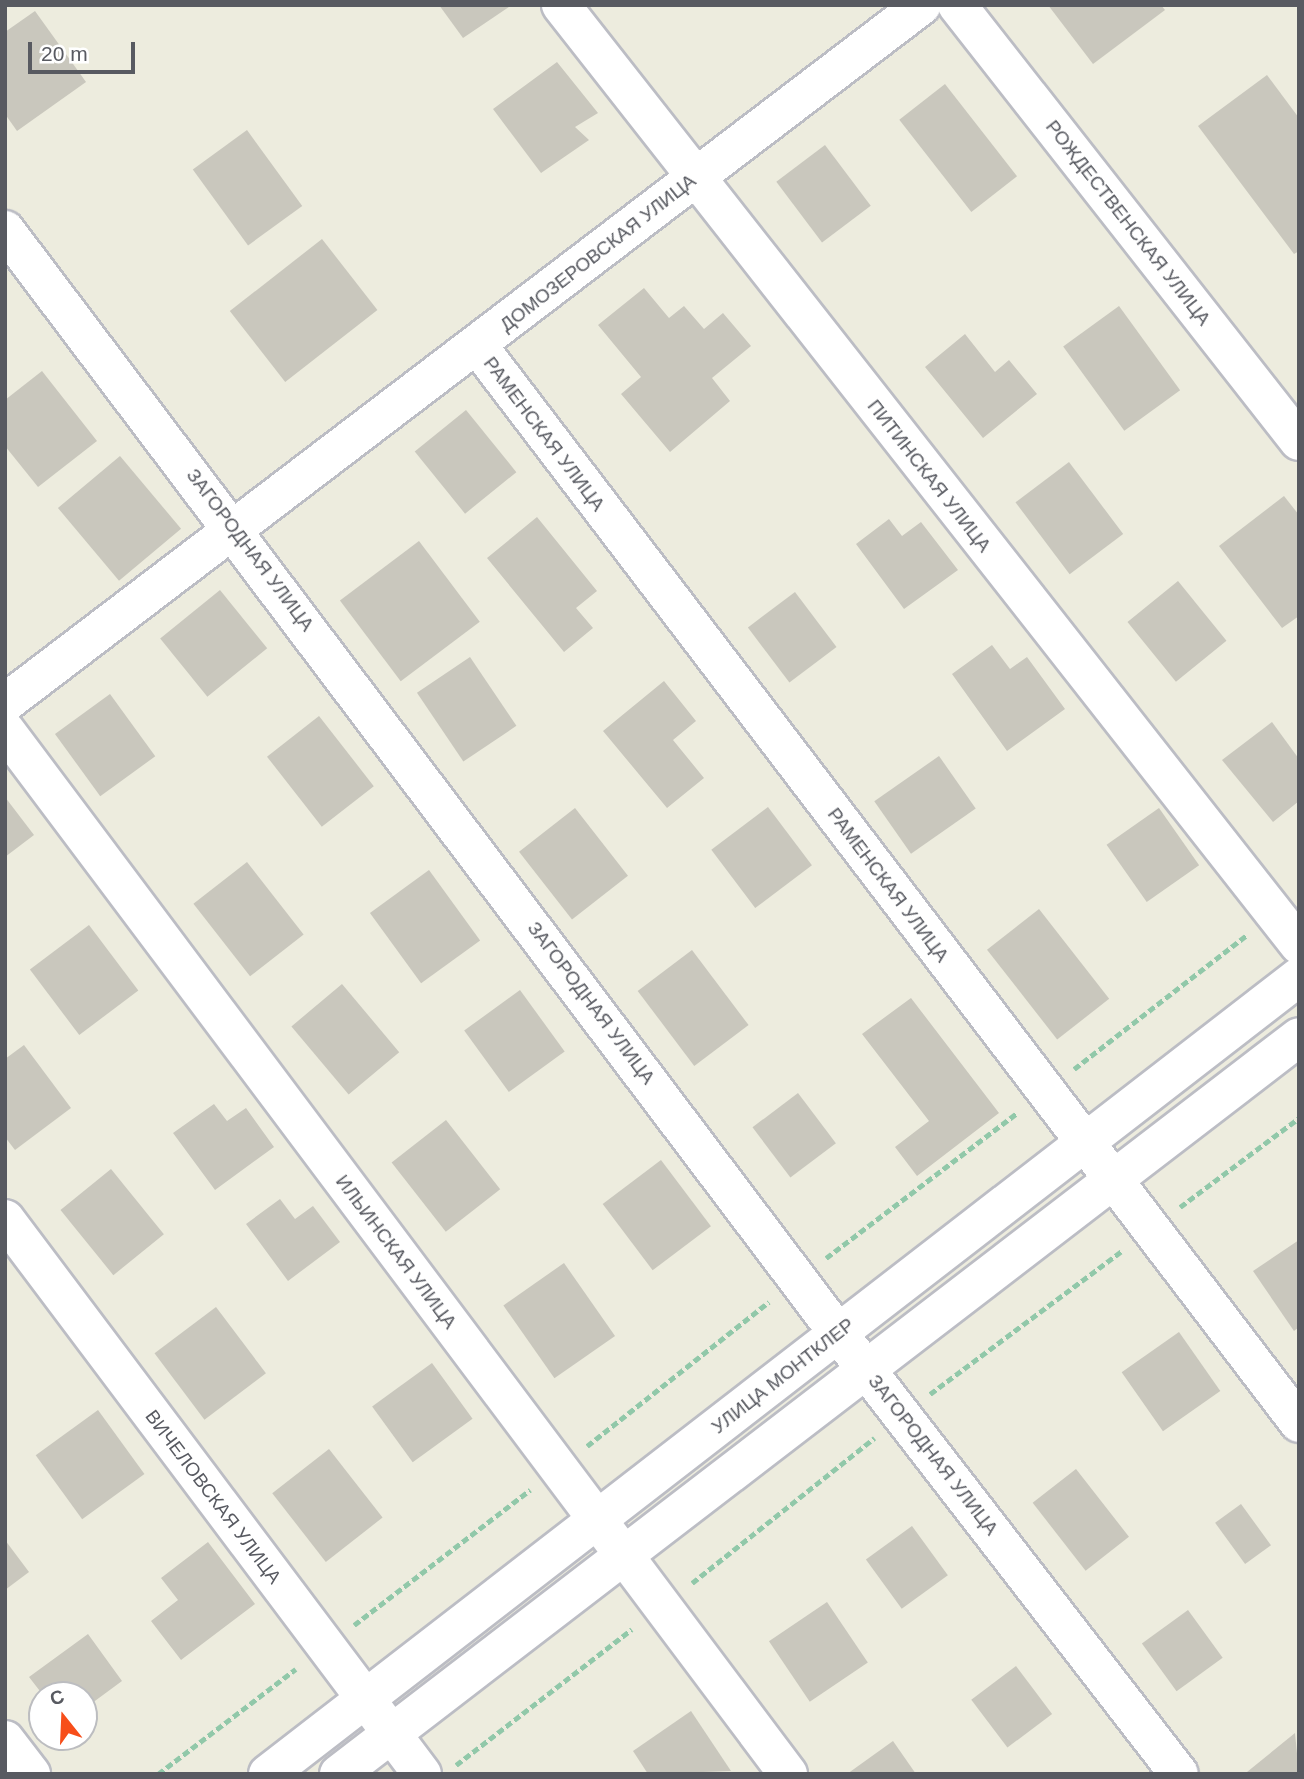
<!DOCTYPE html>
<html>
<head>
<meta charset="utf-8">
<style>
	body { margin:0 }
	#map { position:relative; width:1304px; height:1779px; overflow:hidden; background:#edecde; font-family:Arial,sans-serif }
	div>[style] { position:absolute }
	.building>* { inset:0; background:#c9c7bd; transform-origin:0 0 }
	.path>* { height:4.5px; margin-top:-2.25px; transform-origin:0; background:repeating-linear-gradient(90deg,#91c8a9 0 7px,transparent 0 10.5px) }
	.roads { filter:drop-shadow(2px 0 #bcbdc4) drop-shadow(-2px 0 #bcbdc4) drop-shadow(0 2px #bcbdc4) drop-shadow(0 -2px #bcbdc4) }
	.minor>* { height:38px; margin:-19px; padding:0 19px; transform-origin:19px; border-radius:19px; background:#fff }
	span { translate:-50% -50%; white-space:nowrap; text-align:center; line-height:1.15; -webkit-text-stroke:7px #fff; paint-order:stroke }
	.street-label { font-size:19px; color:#585a61 }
	.frame { position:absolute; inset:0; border:7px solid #585a61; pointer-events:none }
	.north { position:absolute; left:28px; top:1681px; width:70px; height:70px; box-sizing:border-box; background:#fff; border:2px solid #bcbdc0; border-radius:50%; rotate:342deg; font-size:19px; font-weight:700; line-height:28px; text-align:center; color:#585a61 }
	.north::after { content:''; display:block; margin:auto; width:24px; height:32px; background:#f74e1a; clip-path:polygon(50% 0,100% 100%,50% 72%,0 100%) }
	.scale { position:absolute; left:28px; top:42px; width:107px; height:32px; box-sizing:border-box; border:4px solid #585a61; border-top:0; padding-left:9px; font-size:21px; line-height:24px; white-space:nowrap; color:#585a61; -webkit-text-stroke:5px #fff; paint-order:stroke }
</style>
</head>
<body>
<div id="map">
	<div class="building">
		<div style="clip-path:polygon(439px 5px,512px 5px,463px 38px)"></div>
		<div style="clip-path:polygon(1048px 5px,1161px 5px,1165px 10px,1093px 64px)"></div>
		<div style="clip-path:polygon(35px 11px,86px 82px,17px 131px,5px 114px,5px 32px)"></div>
		<div style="clip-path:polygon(557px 62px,598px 113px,575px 127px,589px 140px,541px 173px,493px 109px)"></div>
		<div style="clip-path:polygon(1267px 75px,1299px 118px,1299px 251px,1294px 254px,1198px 126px)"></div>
		<div style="left:945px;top:84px;width:117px;height:58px;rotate:52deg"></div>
		<div style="left:247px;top:130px;width:94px;height:67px;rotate:54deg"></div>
		<div style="left:825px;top:145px;width:76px;height:61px;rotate:53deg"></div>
		<div style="left:322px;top:239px;width:90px;height:117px;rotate:52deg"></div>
		<div style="clip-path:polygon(644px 288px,669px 318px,684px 306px,704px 329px,723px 313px,751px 346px,712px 378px,730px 401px,670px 452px,621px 394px,641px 377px,598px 325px)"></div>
		<div style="left:1119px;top:306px;width:104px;height:69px;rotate:54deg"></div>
		<div style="clip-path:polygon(965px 334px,995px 372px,1009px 360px,1037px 394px,983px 438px,925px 367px)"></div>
		<div style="clip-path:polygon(42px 371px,97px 441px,38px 487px,5px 446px,5px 400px)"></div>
		<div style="left:466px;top:410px;width:80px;height:66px;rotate:51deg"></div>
		<div style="left:120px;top:456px;width:95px;height:81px;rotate:50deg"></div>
		<div style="left:1069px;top:462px;width:90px;height:67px;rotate:53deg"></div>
		<div style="clip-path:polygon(1284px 496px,1299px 515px,1299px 616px,1282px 628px,1219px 546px)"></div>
		<div style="clip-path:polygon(537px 517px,597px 591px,576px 608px,593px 628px,564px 652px,487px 558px)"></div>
		<div style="clip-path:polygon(889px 519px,902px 536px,921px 522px,958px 570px,904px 609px,856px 544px)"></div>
		<div style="left:419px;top:541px;width:101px;height:99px;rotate:53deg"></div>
		<div style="left:1178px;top:581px;width:77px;height:65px;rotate:51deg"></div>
		<div style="left:220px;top:590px;width:75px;height:77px;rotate:51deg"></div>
		<div style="left:795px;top:592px;width:69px;height:59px;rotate:53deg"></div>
		<div style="clip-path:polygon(992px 645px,1010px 669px,1027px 657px,1065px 709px,1007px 751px,952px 674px)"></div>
		<div style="left:470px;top:657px;width:83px;height:64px;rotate:56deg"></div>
		<div style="clip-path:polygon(664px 681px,696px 721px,673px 740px,704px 778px,667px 808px,603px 731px)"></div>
		<div style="left:110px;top:694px;width:77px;height:68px;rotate:54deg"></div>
		<div style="left:319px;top:716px;width:89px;height:66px;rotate:52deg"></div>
		<div style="clip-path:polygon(1272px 722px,1299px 759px,1299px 801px,1273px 822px,1222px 760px)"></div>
		<div style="left:939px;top:756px;width:64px;height:79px;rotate:55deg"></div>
		<div style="clip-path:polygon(5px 797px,34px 835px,5px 857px)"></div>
		<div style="left:768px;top:807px;width:73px;height:71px;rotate:53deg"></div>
		<div style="left:575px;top:808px;width:86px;height:71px;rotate:52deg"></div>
		<div style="left:1159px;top:808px;width:70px;height:64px;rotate:55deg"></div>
		<div style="left:247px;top:862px;width:92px;height:68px;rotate:52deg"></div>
		<div style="left:429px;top:870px;width:87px;height:73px;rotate:54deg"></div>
		<div style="left:1039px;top:909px;width:114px;height:66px;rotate:52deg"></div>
		<div style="left:89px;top:925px;width:82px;height:74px;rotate:53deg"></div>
		<div style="left:692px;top:950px;width:94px;height:68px;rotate:53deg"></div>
		<div style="left:342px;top:984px;width:89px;height:66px;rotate:50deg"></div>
		<div style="left:520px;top:990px;width:76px;height:69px;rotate:54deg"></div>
		<div style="clip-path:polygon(911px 998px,999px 1113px,917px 1176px,895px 1147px,929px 1121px,862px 1034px)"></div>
		<div style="clip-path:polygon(24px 1045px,71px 1108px,15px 1150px,5px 1137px,5px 1059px)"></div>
		<div style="left:798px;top:1093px;width:63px;height:57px;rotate:53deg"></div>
		<div style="clip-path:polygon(214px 1104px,227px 1121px,246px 1108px,274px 1147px,215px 1190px,173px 1133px)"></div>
		<div style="left:446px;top:1120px;width:88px;height:69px;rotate:52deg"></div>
		<div style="left:661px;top:1160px;width:83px;height:73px;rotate:53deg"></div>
		<div style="left:111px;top:1169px;width:84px;height:65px;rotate:51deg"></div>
		<div style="clip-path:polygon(280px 1199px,295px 1219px,313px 1206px,340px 1242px,288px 1281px,246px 1224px)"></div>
		<div style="clip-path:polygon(1299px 1240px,1299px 1327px,1294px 1331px,1253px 1271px)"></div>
		<div style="left:564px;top:1263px;width:89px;height:74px;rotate:55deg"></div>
		<div style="left:216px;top:1307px;width:83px;height:77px;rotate:53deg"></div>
		<div style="left:1179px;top:1332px;width:72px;height:70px;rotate:55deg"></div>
		<div style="left:432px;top:1363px;width:69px;height:74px;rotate:54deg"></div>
		<div style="left:98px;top:1410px;width:79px;height:77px;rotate:54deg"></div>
		<div style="left:329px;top:1449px;width:87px;height:72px;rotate:52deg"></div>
		<div style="left:1076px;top:1469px;width:86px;height:55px;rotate:52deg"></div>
		<div style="left:1241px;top:1504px;width:51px;height:32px;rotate:54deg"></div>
		<div style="left:912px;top:1526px;width:61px;height:57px;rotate:54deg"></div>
		<div style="clip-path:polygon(5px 1540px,29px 1572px,5px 1590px)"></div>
		<div style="clip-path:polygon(208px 1542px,255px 1604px,181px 1660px,151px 1621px,178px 1600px,161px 1578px)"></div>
		<div style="left:827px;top:1602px;width:73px;height:70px;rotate:56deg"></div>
		<div style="left:1188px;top:1610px;width:59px;height:57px;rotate:54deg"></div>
		<div style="clip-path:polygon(88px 1634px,122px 1681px,84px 1709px,84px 1695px,43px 1695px,29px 1677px)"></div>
		<div style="left:1016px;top:1666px;width:60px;height:56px;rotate:53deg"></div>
		<div style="clip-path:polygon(691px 1711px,731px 1771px,648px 1774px,633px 1751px)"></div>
		<div style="clip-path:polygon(1295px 1733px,1299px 1774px,1248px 1774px,1247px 1772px)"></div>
		<div style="clip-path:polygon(893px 1741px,916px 1774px,847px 1774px)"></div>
	</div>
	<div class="path">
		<div style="left:1074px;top:1069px;width:219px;rotate:-37.8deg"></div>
		<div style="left:1180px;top:1207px;width:149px;rotate:-36.8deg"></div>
		<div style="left:826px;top:1258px;width:240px;rotate:-37.2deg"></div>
		<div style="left:930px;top:1394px;width:239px;rotate:-36.7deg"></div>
		<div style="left:587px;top:1446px;width:232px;rotate:-38.4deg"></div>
		<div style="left:692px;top:1583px;width:233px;rotate:-38.5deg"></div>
		<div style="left:354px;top:1625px;width:222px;rotate:-37.5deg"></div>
		<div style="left:456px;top:1765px;width:222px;rotate:-37.7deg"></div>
		<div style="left:158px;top:1774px;width:173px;rotate:-37.3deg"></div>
	</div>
	<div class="roads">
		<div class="minor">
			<div style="left:561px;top:5px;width:1195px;rotate:51.86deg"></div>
			<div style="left:957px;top:5px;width:554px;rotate:51.89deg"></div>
			<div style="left:5px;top:230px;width:1382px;rotate:52.94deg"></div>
			<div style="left:838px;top:1333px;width:557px;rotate:52.29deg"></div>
			<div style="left:478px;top:346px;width:1354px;rotate:52.68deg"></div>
			<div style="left:5px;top:703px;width:1152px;rotate:-37.28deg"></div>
			<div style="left:5px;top:730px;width:1305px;rotate:53.13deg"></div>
			<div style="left:5px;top:1219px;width:694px;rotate:53.08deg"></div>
			<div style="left:5px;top:1740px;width:43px;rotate:52.6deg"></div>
			<div style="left:268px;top:1774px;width:1303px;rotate:-37.71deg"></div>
			<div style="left:339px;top:1774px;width:1210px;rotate:-37.51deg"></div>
		</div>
	</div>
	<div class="street-label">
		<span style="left:1128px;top:223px;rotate:52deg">РОЖДЕСТВЕНСКАЯ УЛИЦА</span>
		<span style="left:598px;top:253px;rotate:-38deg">ДОМОЗЕРОВСКАЯ УЛИЦА</span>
		<span style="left:544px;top:434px;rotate:53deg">РАМЕНСКАЯ УЛИЦА</span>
		<span style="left:929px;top:476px;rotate:52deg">ПИТИНСКАЯ УЛИЦА</span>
		<span style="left:250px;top:550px;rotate:53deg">ЗАГОРОДНАЯ УЛИЦА</span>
		<span style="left:888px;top:885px;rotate:53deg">РАМЕНСКАЯ УЛИЦА</span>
		<span style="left:591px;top:1003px;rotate:53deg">ЗАГОРОДНАЯ УЛИЦА</span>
		<span style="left:396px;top:1252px;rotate:53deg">ИЛЬИНСКАЯ УЛИЦА</span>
		<span style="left:783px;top:1376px;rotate:-38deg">УЛИЦА МОНТКЛЕР</span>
		<span style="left:933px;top:1455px;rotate:52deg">ЗАГОРОДНАЯ УЛИЦА</span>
		<span style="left:213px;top:1497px;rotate:53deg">ВИЧЕЛОВСКАЯ УЛИЦА</span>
	</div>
	<div class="frame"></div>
	<div class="north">С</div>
	<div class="scale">20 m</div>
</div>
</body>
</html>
